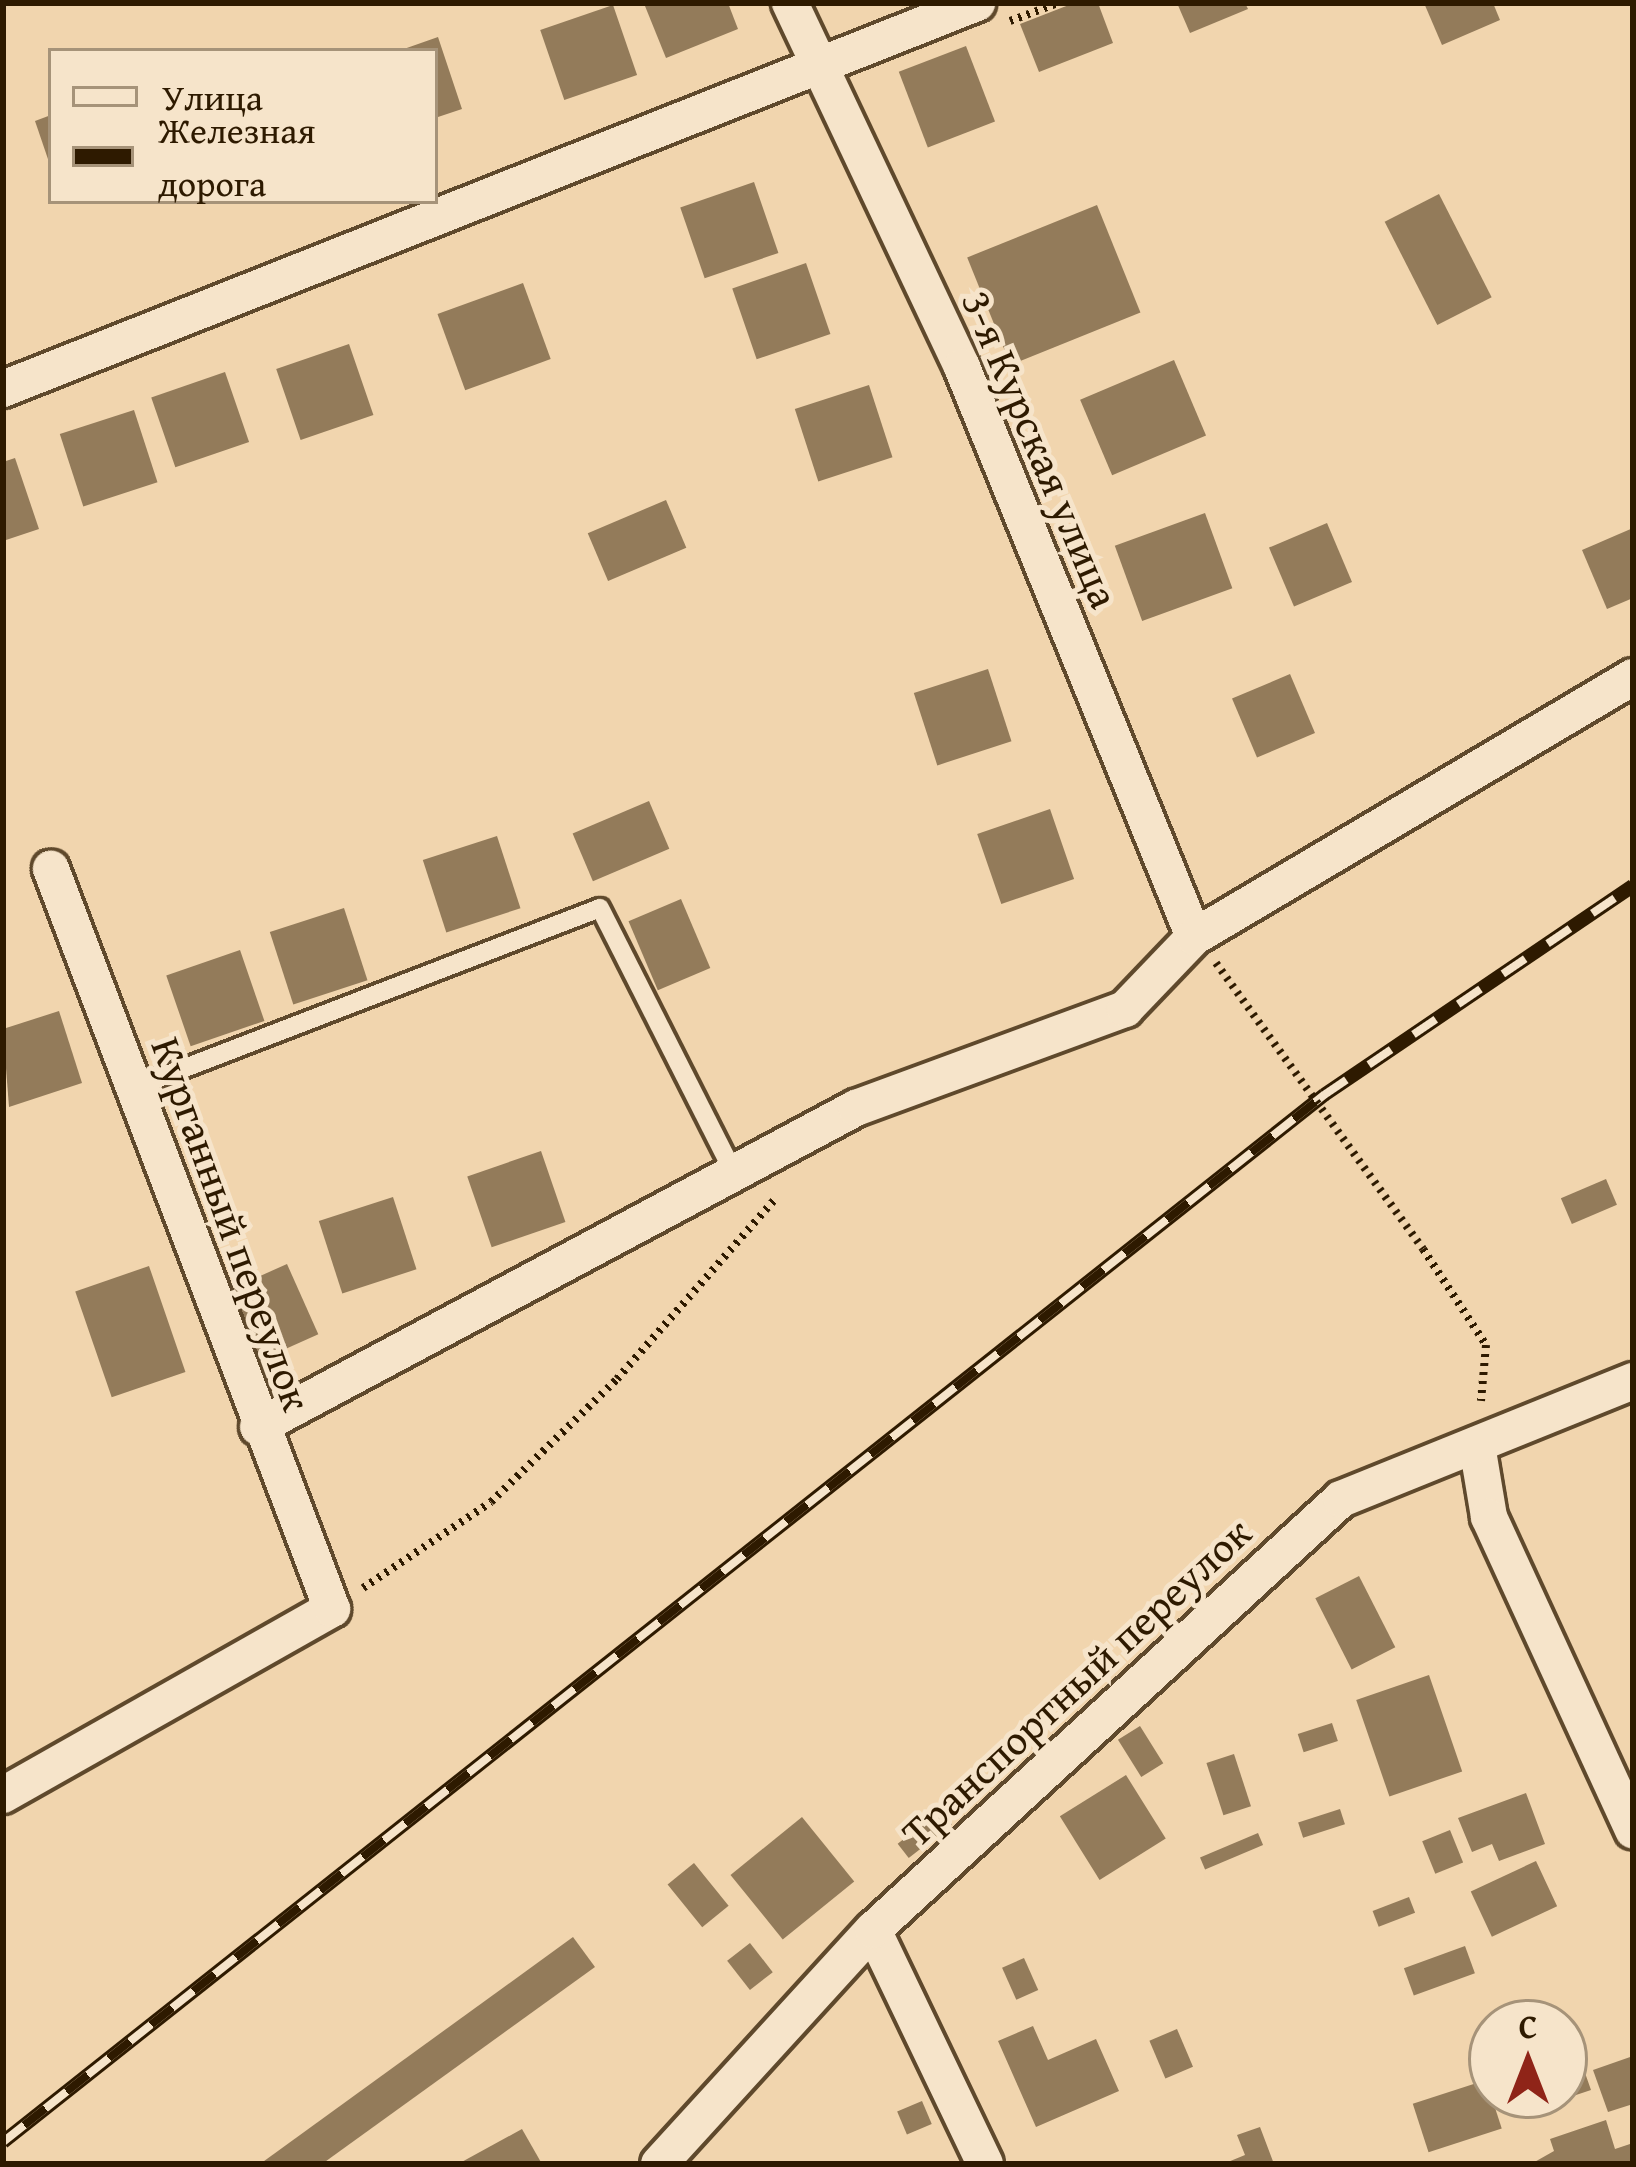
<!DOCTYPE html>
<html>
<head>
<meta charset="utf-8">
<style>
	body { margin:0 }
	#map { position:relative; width:1636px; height:2167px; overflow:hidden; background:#f1d5ae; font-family:"Gentium Book Plus",serif }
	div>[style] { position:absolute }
	.building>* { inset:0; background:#937b5a; transform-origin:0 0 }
	.path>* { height:8px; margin-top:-4px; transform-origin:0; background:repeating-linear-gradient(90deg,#2e1a00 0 3px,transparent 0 9px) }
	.roads { filter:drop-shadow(3px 0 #5f492c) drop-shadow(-3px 0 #5f492c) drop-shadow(0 3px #5f492c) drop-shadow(0 -3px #5f492c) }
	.service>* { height:18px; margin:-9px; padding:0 9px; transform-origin:9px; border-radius:9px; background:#f6e4ca }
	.minor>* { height:36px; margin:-18px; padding:0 18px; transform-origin:18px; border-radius:18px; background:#f6e4ca }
	.rail>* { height:14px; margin-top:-7px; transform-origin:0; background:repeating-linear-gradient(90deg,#f6e4ca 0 27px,#2e1a00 0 54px); box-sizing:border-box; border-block:3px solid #2e1a00 }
	.path-bridge>* { height:8px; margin-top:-4px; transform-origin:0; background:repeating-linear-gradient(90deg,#2e1a00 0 3px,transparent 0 9px) }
	span { translate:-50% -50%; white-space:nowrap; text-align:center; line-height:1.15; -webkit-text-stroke:10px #f6e4ca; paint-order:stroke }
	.street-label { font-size:42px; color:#2e1a00 }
	.frame { position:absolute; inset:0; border:6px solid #2e1a00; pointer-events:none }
	.legend { position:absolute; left:48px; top:48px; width:390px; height:156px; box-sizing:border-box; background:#f6e4ca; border:3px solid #a69379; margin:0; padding:15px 21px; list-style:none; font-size:36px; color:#2e1a00 }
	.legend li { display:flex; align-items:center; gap:24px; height:60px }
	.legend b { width:60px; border:3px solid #a69379 }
	.north { position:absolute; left:1468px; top:1999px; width:120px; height:120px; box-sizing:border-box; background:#f6e4ca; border:3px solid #a69379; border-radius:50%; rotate:0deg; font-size:33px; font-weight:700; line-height:48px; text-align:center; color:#2e1a00 }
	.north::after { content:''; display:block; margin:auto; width:42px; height:54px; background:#8f2418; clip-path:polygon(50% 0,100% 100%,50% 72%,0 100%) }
</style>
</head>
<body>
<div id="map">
	<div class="building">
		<div style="clip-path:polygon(653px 3px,728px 3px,738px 29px,666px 58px,645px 6px)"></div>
		<div style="clip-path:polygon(1074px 3px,1098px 3px,1113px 43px,1039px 72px,1020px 24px)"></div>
		<div style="clip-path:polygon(1177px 3px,1245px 3px,1248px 9px,1190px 33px)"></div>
		<div style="clip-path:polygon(1424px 3px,1493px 3px,1500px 20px,1442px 45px)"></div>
		<div style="left:613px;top:5px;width:74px;height:77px;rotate:71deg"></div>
		<div style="clip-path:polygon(438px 37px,462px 109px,435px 118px,435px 51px,401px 50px)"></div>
		<div style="left:966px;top:46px;width:81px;height:72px;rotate:69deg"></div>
		<div style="clip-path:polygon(51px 115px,51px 165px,50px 165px,35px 121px)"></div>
		<div style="left:754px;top:182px;width:75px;height:78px;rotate:71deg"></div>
		<div style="left:1439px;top:194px;width:116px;height:61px;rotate:63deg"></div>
		<div style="left:1097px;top:205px;width:116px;height:140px;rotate:68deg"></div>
		<div style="left:806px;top:263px;width:75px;height:78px;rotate:71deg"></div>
		<div style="left:523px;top:283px;width:81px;height:91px;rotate:70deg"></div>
		<div style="left:349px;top:344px;width:75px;height:77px;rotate:71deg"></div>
		<div style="left:1174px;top:360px;width:82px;height:102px;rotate:67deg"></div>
		<div style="left:225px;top:372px;width:74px;height:78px;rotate:71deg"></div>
		<div style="left:869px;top:385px;width:76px;height:78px;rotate:72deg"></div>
		<div style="left:134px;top:410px;width:76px;height:78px;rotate:72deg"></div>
		<div style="clip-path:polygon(15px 458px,39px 529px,3px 541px,3px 462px)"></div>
		<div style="left:666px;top:500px;width:52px;height:85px;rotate:67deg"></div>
		<div style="left:1205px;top:513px;width:80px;height:96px;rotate:70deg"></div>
		<div style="left:1327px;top:523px;width:64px;height:63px;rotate:67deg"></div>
		<div style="clip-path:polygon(1633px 528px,1633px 598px,1607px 609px,1582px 550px)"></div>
		<div style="left:988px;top:669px;width:76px;height:78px;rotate:72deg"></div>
		<div style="left:1290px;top:674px;width:64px;height:63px;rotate:67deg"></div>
		<div style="left:649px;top:801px;width:52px;height:83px;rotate:67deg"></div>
		<div style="left:1050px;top:809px;width:74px;height:77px;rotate:71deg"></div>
		<div style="left:497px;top:836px;width:76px;height:78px;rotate:72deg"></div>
		<div style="left:681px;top:899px;width:75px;height:57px;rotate:67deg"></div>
		<div style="left:344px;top:908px;width:76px;height:78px;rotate:72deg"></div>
		<div style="left:240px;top:950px;width:75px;height:78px;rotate:71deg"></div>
		<div style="clip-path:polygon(59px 1011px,82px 1083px,9px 1107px,3px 1029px)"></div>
		<div style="left:541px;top:1151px;width:75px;height:78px;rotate:71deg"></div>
		<div style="left:1606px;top:1179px;width:28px;height:49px;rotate:67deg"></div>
		<div style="left:393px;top:1197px;width:76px;height:78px;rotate:72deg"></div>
		<div style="left:287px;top:1264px;width:77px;height:69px;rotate:66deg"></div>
		<div style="left:149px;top:1266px;width:112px;height:78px;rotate:71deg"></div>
		<div style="left:1359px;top:1576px;width:80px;height:49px;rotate:63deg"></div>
		<div style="left:1429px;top:1675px;width:102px;height:77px;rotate:71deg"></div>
		<div style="left:1332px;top:1723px;width:19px;height:36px;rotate:72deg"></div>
		<div style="left:1140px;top:1726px;width:44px;height:26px;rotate:58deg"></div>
		<div style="left:1234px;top:1754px;width:55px;height:29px;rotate:72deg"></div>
		<div style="left:1126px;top:1775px;width:75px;height:78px;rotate:58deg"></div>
		<div style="clip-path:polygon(1526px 1793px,1545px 1844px,1499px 1861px,1492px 1844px,1472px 1852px,1458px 1818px)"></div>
		<div style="left:1340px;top:1809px;width:16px;height:44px;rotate:72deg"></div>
		<div style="left:941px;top:1810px;width:18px;height:55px;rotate:52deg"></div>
		<div style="left:802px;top:1817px;width:83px;height:92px;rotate:51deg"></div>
		<div style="left:1450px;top:1830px;width:35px;height:30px;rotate:68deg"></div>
		<div style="left:1258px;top:1833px;width:13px;height:63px;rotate:67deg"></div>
		<div style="left:1536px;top:1861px;width:50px;height:72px;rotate:65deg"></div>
		<div style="left:694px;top:1863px;width:55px;height:34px;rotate:51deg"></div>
		<div style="left:1409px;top:1897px;width:17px;height:39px;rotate:69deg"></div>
		<div style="clip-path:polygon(573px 1937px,595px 1967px,322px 2164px,260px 2164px)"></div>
		<div style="left:750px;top:1943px;width:37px;height:29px;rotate:52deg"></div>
		<div style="left:1465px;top:1946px;width:29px;height:65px;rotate:70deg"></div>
		<div style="left:1024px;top:1958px;width:35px;height:24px;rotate:66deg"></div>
		<div style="clip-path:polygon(1033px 2026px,1048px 2060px,1096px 2039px,1119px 2091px,1036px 2127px,998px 2041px)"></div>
		<div style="left:1177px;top:2029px;width:41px;height:30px;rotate:67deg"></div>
		<div style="clip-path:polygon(1570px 2030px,1591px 2090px,1528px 2111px,1523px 2095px,1564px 2095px)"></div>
		<div style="clip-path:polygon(1633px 2056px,1633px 2104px,1608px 2112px,1593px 2070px)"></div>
		<div style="left:1486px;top:2080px;width:51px;height:77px;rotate:72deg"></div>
		<div style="left:922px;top:2101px;width:25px;height:27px;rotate:67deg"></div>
		<div style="clip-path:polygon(1606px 2120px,1615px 2149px,1633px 2143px,1633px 2164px,1531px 2164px,1554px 2151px,1550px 2139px)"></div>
		<div style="clip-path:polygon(1260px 2127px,1274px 2164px,1223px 2164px,1245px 2155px,1237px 2135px)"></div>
		<div style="clip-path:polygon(522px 2129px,542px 2164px,458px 2164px)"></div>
	</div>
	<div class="path">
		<div style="left:1010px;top:21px;width:51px;rotate:-20.6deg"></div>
		<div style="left:1423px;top:1249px;width:115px;rotate:56.7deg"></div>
		<div style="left:1486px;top:1345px;width:56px;rotate:95.1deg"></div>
		<div style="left:363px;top:1588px;width:154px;rotate:-33.9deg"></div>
		<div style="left:491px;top:1502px;width:176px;rotate:-44.3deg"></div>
		<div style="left:617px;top:1379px;width:242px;rotate:-48.7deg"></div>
	</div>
	<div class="roads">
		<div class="service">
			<div style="left:133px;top:1088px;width:500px;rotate:-21.08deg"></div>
			<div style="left:600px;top:908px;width:297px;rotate:63.2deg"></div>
		</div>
		<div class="minor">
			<div style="left:790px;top:3px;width:403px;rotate:64.7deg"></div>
			<div style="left:962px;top:367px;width:615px;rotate:67.85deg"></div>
			<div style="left:3px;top:389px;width:1048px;rotate:-21.62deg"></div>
			<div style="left:258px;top:1427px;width:678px;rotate:-28.08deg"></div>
			<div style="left:856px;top:1108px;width:287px;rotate:-20.2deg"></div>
			<div style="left:1125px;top:1009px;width:100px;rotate:-46.2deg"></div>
			<div style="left:1194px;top:937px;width:510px;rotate:-30.64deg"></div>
			<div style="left:1477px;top:1445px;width:73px;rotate:80.5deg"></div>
			<div style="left:1489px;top:1517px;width:345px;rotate:65.3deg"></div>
			<div style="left:3px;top:1795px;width:378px;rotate:-29.5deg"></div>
			<div style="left:332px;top:1609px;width:792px;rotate:-110.79deg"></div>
			<div style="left:873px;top:1930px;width:259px;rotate:64.4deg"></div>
			<div style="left:659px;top:2164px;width:317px;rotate:-47.6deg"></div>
			<div style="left:873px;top:1930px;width:636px;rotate:-42.64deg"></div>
			<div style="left:1341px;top:1499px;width:315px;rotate:-22deg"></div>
		</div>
	</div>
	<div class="rail">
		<div style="left:3px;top:2142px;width:1686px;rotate:-38.4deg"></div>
		<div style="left:1324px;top:1095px;width:373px;rotate:-34.1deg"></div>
	</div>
	<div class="path-bridge">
		<div style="left:1216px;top:963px;width:353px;rotate:54.1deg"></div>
	</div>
	<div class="street-label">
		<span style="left:1041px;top:449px;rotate:67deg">3-я Курская улица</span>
		<span style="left:232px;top:1224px;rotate:70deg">Курганный переулок</span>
		<span style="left:1076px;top:1682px;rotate:-43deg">Транспортный переулок</span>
	</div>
	<div class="frame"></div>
	<ul class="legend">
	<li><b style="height:15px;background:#f6e4ca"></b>Улица</li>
	<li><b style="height:15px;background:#2e1a00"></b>Железная дорога</li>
	</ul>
	<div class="north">С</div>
</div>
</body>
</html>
